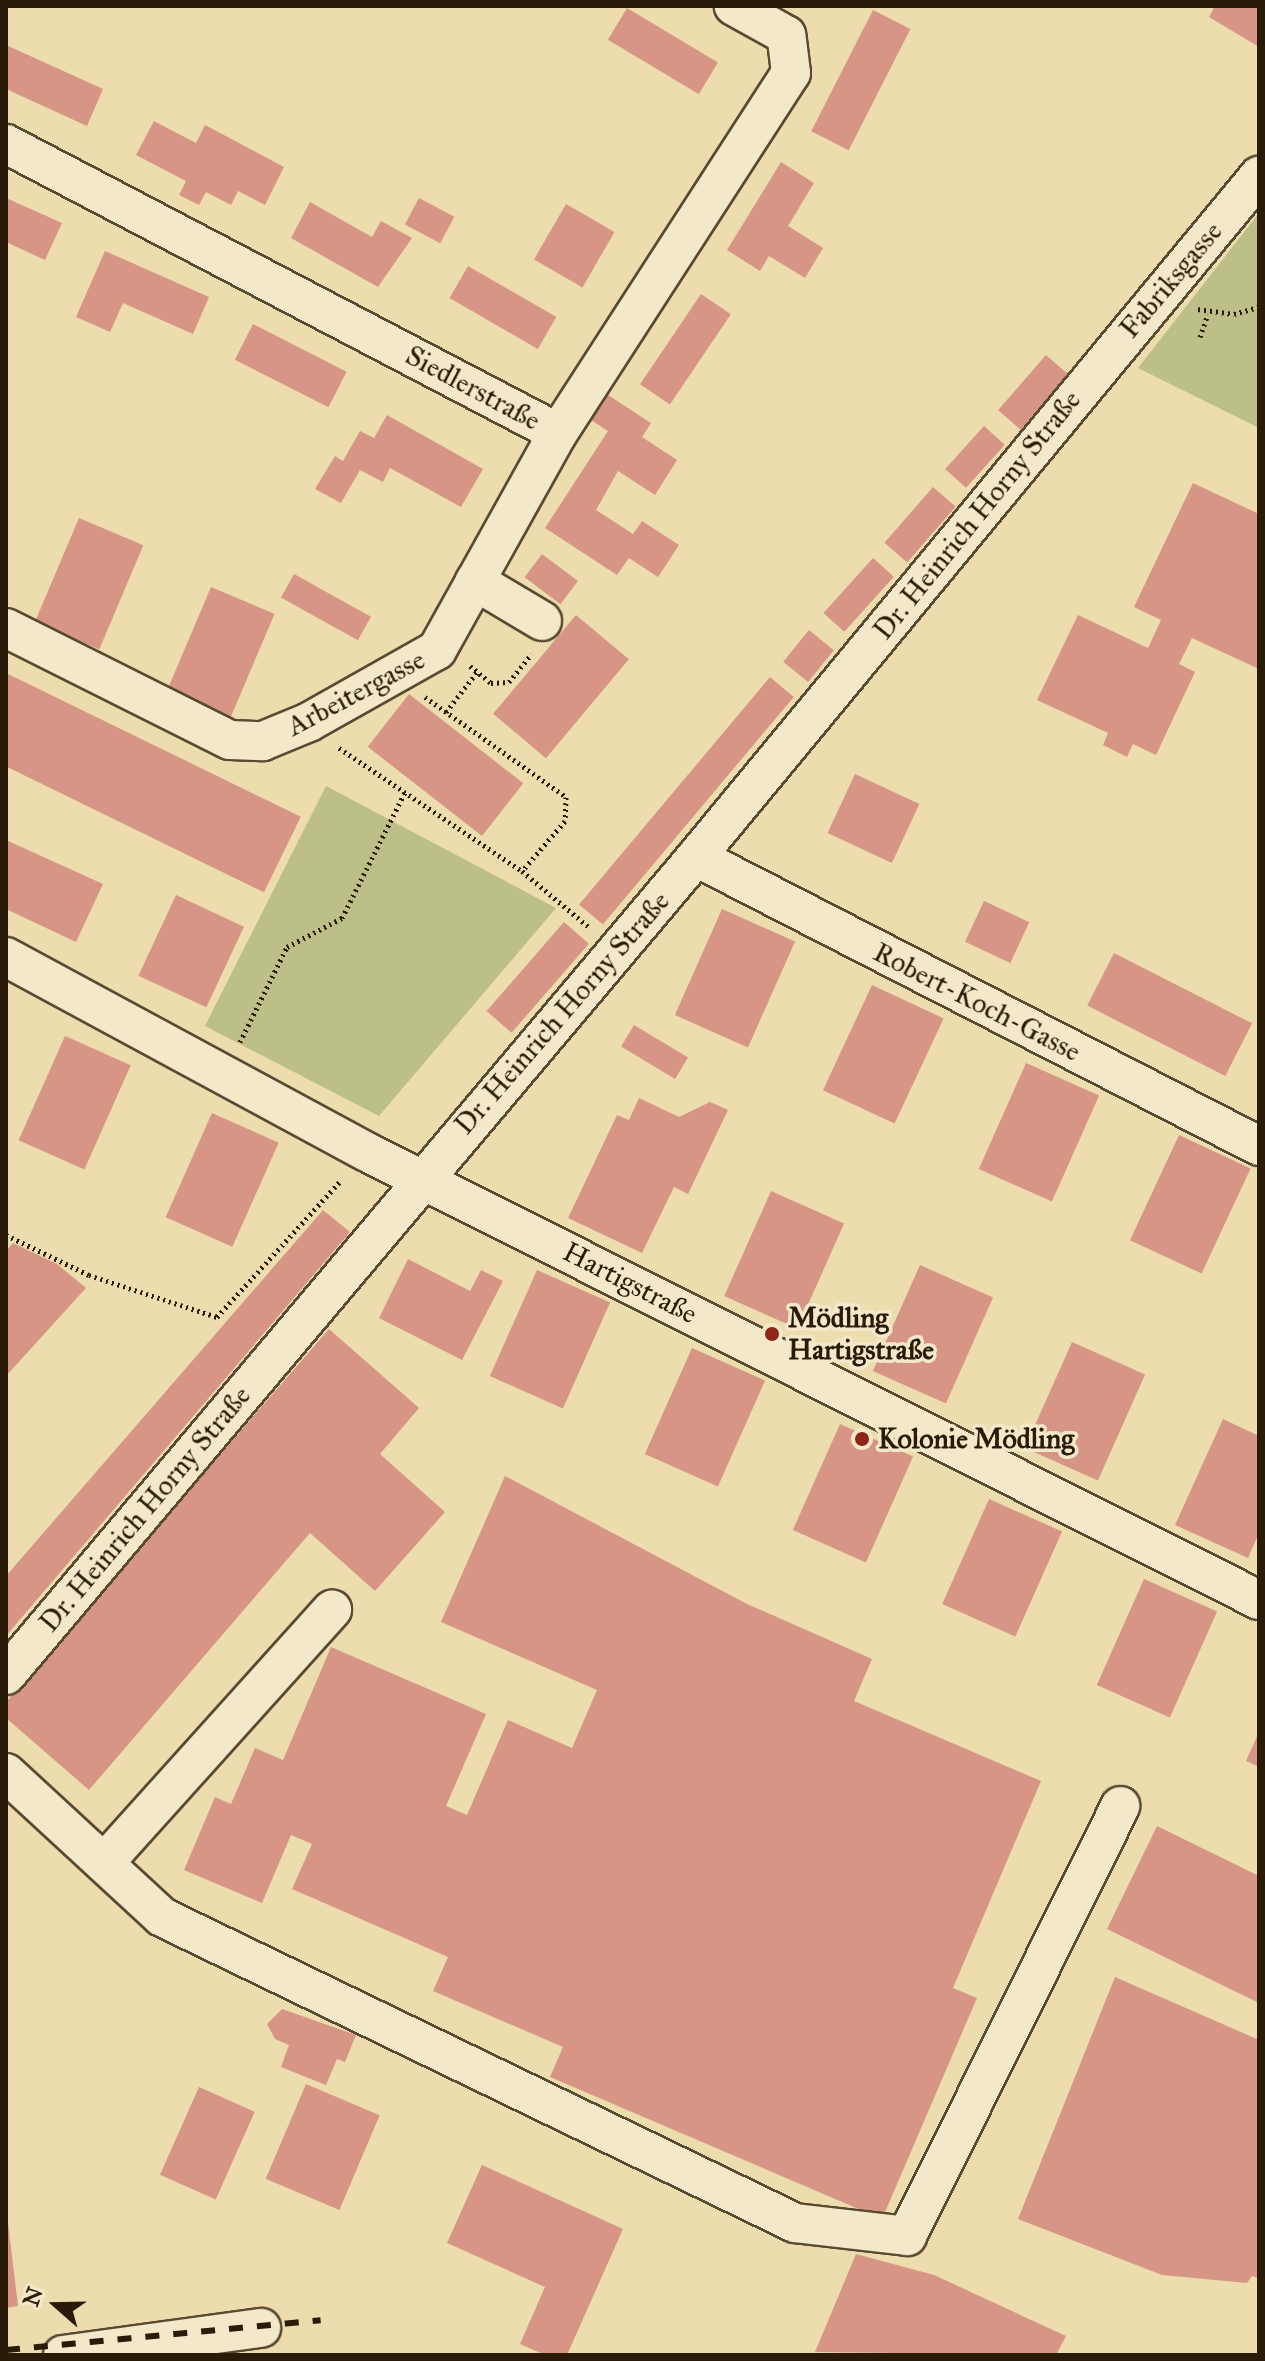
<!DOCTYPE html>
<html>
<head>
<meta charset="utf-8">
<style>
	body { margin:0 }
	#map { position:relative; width:1265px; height:2361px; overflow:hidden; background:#ecdcae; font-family:"IM FELL Great Primer",serif }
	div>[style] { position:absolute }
	.green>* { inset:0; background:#bcbf88 }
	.building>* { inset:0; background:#d79685; transform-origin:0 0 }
	.path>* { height:5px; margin-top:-2.5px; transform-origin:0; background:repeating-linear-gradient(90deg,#2a1a08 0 2px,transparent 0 6px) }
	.roads { filter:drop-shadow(2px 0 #5a4a32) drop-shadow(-2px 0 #5a4a32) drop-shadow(0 2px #5a4a32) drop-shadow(0 -2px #5a4a32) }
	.minor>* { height:38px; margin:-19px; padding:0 19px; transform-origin:19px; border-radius:19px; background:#f3e8ca }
	.rail>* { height:6px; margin-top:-3px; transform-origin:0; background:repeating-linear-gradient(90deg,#2a1a08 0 14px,transparent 0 28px) }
	.dots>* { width:22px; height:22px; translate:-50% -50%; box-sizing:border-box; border:4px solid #f3e8ca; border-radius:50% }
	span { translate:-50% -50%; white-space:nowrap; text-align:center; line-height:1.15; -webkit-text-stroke:7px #f3e8ca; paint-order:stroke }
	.street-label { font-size:28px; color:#2a1a08 }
	.poi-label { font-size:28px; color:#2a1a08; font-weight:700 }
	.left { translate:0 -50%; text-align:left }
	.frame { position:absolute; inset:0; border:8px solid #2a1a08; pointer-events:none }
	.north { position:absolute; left:16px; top:2265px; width:80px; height:80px; -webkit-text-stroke:6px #f3e8ca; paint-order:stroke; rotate:290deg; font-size:22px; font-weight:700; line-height:32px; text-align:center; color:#2a1a08 }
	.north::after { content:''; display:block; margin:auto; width:28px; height:36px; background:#2a1a08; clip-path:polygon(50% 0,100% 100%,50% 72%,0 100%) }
</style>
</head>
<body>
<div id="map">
	<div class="green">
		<div style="clip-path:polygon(1259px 213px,1259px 428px,1138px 368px)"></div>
		<div style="clip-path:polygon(326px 786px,556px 908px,379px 1116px,205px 1026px)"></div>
	</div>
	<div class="building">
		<div style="clip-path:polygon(1215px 6px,1259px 6px,1259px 47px,1209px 17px)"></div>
		<div style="left:627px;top:8px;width:106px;height:37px;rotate:31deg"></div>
		<div style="left:873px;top:10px;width:42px;height:136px;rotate:27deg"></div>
		<div style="clip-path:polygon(6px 45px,103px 89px,87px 126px,6px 89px)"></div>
		<div style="clip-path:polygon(154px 121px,196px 143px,205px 125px,284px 167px,265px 205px,238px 191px,231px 205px,206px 192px,199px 205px,179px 195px,186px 181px,136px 155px)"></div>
		<div style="clip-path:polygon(781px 162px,814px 183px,788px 226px,823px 248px,805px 278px,769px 256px,760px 271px,727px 250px)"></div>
		<div style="clip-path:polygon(6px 198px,62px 223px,45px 260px,6px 242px)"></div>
		<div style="left:419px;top:198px;width:40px;height:30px;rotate:28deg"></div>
		<div style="clip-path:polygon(310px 202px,372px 237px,381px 221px,412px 238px,378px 287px,291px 238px)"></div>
		<div style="left:566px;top:204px;width:56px;height:64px;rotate:30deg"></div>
		<div style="clip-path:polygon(105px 251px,209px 297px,193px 334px,123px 303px,110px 332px,76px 317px)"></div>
		<div style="left:468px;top:266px;width:102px;height:37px;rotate:30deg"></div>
		<div style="left:701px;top:294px;width:36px;height:109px;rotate:34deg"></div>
		<div style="left:253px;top:324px;width:105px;height:40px;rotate:27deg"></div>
		<div style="left:1046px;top:355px;width:30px;height:73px;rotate:41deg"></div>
		<div style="clip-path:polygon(608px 395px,651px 423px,642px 437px,677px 460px,655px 495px,618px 471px,596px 510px,633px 534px,642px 521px,679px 545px,658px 577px,629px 558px,617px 575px,545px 528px,608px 431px,591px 420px)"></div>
		<div style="clip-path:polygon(387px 415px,483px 469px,461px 507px,390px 468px,383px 482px,360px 470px,341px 503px,315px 489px,335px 456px,343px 461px,360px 431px,374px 438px)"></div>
		<div style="left:984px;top:426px;width:28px;height:58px;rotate:42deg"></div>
		<div style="clip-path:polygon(1193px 483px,1259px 514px,1259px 669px,1192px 638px,1179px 664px,1195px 672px,1156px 755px,1133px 744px,1127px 757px,1103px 745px,1108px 733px,1037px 700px,1078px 615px,1148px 648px,1161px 620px,1134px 607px)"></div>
		<div style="left:933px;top:487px;width:30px;height:74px;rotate:41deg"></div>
		<div style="left:79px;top:518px;width:70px;height:113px;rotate:23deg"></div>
		<div style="left:542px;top:554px;width:45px;height:29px;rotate:37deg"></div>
		<div style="left:873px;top:558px;width:28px;height:74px;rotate:42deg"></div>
		<div style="left:294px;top:574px;width:88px;height:27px;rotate:29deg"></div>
		<div style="left:211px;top:587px;width:69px;height:113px;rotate:23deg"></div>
		<div style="left:576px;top:615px;width:69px;height:129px;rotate:40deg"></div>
		<div style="left:809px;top:630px;width:32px;height:41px;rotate:39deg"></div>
		<div style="left:6px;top:673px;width:328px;height:84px;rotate:26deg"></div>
		<div style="left:770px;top:677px;width:31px;height:297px;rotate:40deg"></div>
		<div style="left:409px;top:694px;width:145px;height:67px;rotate:38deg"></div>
		<div style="left:855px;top:774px;width:71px;height:65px;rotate:25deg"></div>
		<div style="clip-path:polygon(6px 840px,103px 884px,76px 942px,6px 909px)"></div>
		<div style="left:176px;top:895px;width:75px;height:89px;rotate:25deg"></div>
		<div style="left:984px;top:901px;width:50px;height:45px;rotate:25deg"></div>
		<div style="left:722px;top:909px;width:80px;height:116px;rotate:24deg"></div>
		<div style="left:564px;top:922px;width:33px;height:118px;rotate:41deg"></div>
		<div style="left:1114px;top:953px;width:155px;height:59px;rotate:27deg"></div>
		<div style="left:872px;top:985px;width:79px;height:116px;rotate:25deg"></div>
		<div style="left:634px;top:1025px;width:63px;height:25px;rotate:31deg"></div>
		<div style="left:65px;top:1036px;width:72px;height:114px;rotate:24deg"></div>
		<div style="left:1026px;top:1063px;width:80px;height:116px;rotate:24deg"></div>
		<div style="clip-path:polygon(639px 1098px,679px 1117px,710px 1102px,728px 1110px,688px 1194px,674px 1187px,642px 1253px,568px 1218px,617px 1115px,629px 1120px)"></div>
		<div style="left:212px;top:1113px;width:73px;height:114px;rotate:24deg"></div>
		<div style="left:1179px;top:1135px;width:79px;height:116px;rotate:25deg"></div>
		<div style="left:771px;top:1191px;width:80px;height:115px;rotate:24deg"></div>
		<div style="clip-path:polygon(323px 1210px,350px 1232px,6px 1636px,6px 1576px)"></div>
		<div style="clip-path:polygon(13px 1243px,57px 1264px,86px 1288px,6px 1376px,6px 1251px)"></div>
		<div style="clip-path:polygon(408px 1259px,470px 1291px,481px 1270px,503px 1281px,462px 1360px,379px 1318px)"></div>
		<div style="left:920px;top:1265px;width:80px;height:116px;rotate:24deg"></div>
		<div style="left:537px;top:1270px;width:80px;height:116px;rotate:24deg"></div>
		<div style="clip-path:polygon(329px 1329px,419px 1408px,380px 1454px,445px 1512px,375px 1591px,310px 1533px,89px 1790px,6px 1718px,6px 1702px)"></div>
		<div style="left:1072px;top:1342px;width:80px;height:116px;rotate:24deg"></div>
		<div style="left:692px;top:1348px;width:80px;height:116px;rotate:24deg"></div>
		<div style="clip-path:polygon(1223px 1419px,1259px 1436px,1259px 1533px,1248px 1558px,1175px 1525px)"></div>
		<div style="left:840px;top:1424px;width:80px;height:116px;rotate:24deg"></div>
		<div style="clip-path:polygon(505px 1476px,747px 1604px,872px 1659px,854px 1701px,1041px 1781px,953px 1988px,977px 1998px,882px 2219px,550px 2077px,563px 2047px,433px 1991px,448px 1957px,292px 1889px,312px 1844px,291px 1835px,262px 1903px,184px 1870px,215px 1797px,231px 1804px,255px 1748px,283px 1760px,331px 1647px,486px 1714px,446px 1806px,467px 1815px,508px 1720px,572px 1748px,597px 1690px,441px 1622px)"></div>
		<div style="left:989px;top:1499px;width:80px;height:115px;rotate:24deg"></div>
		<div style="left:1144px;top:1579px;width:80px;height:116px;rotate:24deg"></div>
		<div style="clip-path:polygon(1259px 1732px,1259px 1767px,1246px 1761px)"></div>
		<div style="clip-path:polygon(1157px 1826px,1259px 1876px,1259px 2003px,1107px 1929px)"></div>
		<div style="clip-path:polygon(1115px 1977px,1259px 2040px,1259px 2278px,1252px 2276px,1247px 2283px,1162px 2275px,1018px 2219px)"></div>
		<div style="clip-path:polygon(282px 2009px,356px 2035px,345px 2062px,337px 2059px,326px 2085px,281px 2067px,289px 2045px,275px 2039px,267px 2024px)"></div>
		<div style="left:306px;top:2084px;width:80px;height:103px;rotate:23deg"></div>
		<div style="left:199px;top:2087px;width:61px;height:96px;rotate:24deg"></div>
		<div style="clip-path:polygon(482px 2165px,623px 2229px,567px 2355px,545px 2355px,520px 2344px,545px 2287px,447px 2243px)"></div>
		<div style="clip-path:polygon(6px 2206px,18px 2306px,6px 2308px)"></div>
		<div style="clip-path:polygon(856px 2254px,934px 2275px,1066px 2336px,1056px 2355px,815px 2352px)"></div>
	</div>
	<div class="path">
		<div style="left:1198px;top:309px;width:36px;rotate:8deg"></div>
		<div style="left:1234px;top:314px;width:26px;rotate:-16deg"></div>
		<div style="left:1200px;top:337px;width:24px;rotate:-71deg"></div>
		<div style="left:470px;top:666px;width:27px;rotate:39deg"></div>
		<div style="left:491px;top:683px;width:18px;rotate:-3deg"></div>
		<div style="left:509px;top:682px;width:36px;rotate:-51deg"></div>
		<div style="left:425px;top:697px;width:173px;rotate:35.3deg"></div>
		<div style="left:566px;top:797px;width:24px;rotate:92deg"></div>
		<div style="left:565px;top:821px;width:66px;rotate:130.7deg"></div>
		<div style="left:446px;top:712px;width:51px;rotate:-52.2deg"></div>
		<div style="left:339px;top:748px;width:220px;rotate:33.9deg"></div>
		<div style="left:522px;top:871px;width:89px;rotate:40deg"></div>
		<div style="left:240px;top:1042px;width:106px;rotate:-63.7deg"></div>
		<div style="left:287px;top:947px;width:62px;rotate:-27.8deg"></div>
		<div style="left:342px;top:918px;width:143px;rotate:-63.4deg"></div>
		<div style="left:6px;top:1235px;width:92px;rotate:25.7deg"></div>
		<div style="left:89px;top:1275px;width:135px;rotate:18.2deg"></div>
		<div style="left:217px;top:1317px;width:186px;rotate:-47.8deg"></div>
	</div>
	<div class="roads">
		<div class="minor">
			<div style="left:6px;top:144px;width:623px;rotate:27.63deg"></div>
			<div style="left:475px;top:581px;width:78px;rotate:30.8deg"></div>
			<div style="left:6px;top:628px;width:250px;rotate:26.6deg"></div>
			<div style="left:230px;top:740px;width:33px;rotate:2deg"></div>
			<div style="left:263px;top:741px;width:50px;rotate:-22.4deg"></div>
			<div style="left:309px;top:722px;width:147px;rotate:-29.4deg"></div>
			<div style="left:437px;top:650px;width:248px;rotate:-60.9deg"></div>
			<div style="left:558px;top:433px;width:429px;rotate:-57.1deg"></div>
			<div style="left:791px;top:73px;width:38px;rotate:-97deg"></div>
			<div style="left:786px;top:35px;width:60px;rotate:-150.9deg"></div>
			<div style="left:696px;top:857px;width:633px;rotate:27.17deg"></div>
			<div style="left:6px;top:957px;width:410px;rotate:28.4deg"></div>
			<div style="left:367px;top:1152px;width:998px;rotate:26.67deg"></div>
			<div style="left:6px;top:1675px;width:1070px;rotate:-49.85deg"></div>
			<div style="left:696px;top:857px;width:884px;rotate:-50.42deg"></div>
			<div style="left:6px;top:1773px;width:212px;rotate:42.7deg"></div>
			<div style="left:162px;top:1917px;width:703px;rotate:25.8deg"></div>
			<div style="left:795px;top:2223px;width:113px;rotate:6.6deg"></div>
			<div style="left:907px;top:2236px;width:480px;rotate:-63.6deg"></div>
			<div style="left:104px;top:1863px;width:341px;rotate:-48deg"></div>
			<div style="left:63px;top:2355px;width:200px;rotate:-7.8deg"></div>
		</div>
	</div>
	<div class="rail">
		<div style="left:6px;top:2350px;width:316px;rotate:-5.4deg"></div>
	</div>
	<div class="dots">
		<div style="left:772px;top:1334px;background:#8f2418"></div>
		<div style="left:862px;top:1439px;background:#8f2418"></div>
	</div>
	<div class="street-label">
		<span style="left:1171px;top:280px;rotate:-50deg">Fabriksgasse</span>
		<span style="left:473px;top:388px;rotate:28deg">Siedlerstraße</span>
		<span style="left:977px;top:515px;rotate:-51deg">Dr. Heinrich Horny Straße</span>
		<span style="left:356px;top:693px;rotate:-28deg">Arbeitergasse</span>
		<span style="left:977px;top:1002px;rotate:27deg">Robert-Koch-Gasse</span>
		<span style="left:562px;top:1013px;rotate:-49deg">Dr. Heinrich Horny Straße</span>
		<span style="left:630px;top:1283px;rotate:27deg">Hartigstraße</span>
		<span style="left:145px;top:1509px;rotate:-50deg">Dr. Heinrich Horny Straße</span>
	</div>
	<div class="poi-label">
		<span class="left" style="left:788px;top:1334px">Mödling<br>Hartigstraße</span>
		<span class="left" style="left:878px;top:1439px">Kolonie Mödling</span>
	</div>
	<div class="frame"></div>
	<div class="north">N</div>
</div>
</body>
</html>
